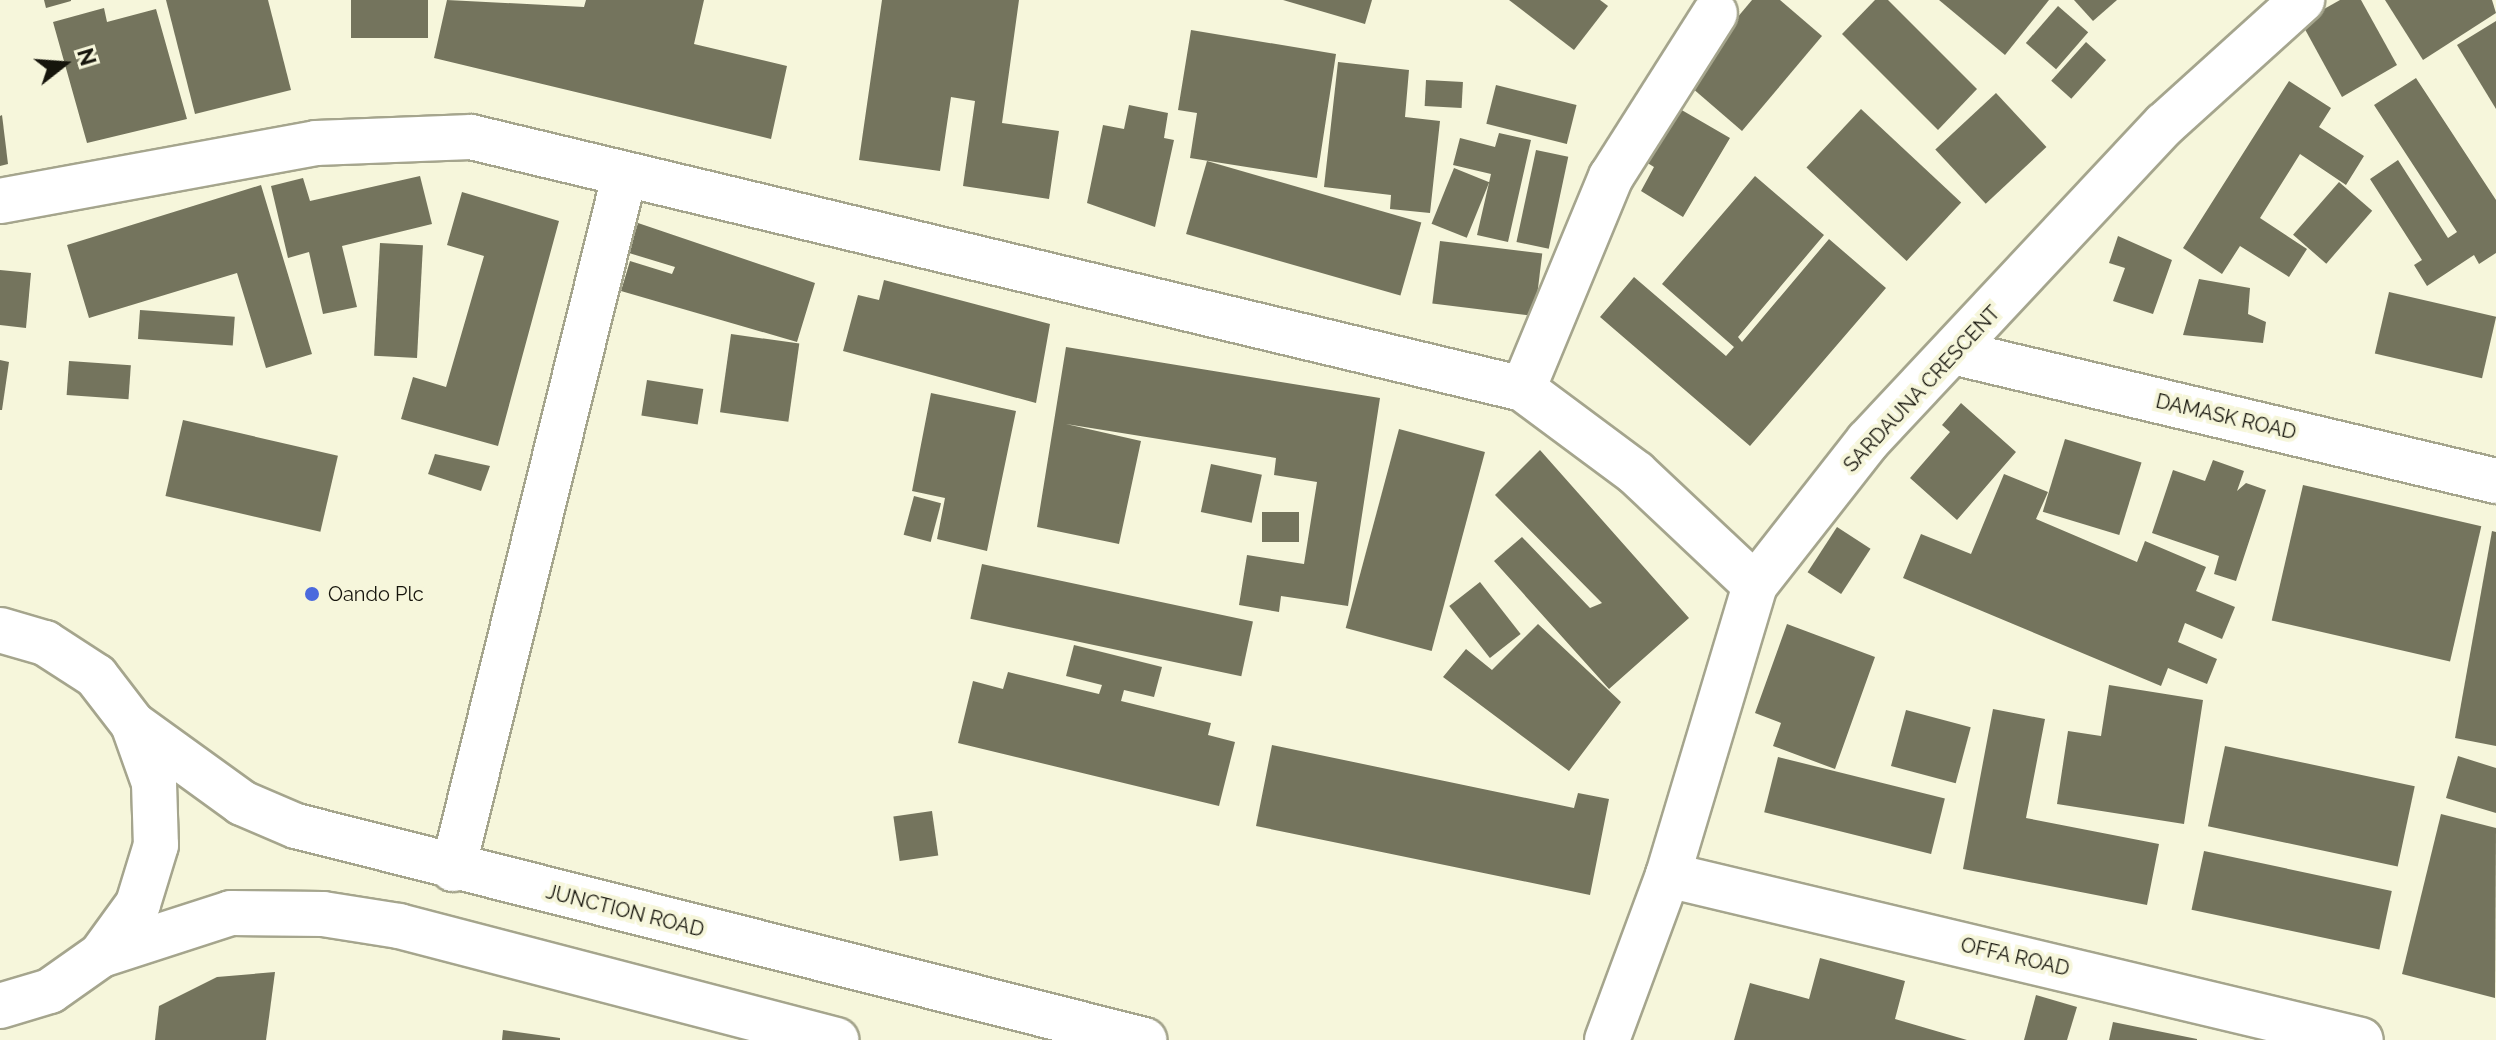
<!DOCTYPE html>
<html>
<head>
<meta charset="utf-8">
<style>
	body { margin:0 }
	#map { position:relative; width:2496px; height:1040px; overflow:hidden; background:#f6f6db; font-family:Raleway,sans-serif }
	div>[style] { position:absolute }
	.building>* { inset:0; background:#74745d; transform-origin:0 0 }
	.roads { filter:drop-shadow(2px 0 #a5a58d) drop-shadow(-2px 0 #a5a58d) drop-shadow(0 2px #a5a58d) drop-shadow(0 -2px #a5a58d) }
	.minor>* { height:44px; margin:-22px; padding:0 22px; transform-origin:22px; border-radius:22px; background:#fff }
	.tertiary>* { height:44px; margin:-22px; padding:0 22px; transform-origin:22px; border-radius:22px; background:#fff }
	.primary>* { height:44px; margin:-22px; padding:0 22px; transform-origin:22px; border-radius:22px; background:#fff }
	.dots>* { width:22px; height:22px; translate:-50% -50%; box-sizing:border-box; border:4px solid #f6f6db; border-radius:50% }
	span { translate:-50% -50%; white-space:nowrap; text-align:center; line-height:1.15; -webkit-text-stroke:8px #f6f6db; paint-order:stroke }
	.street-label { font-size:20px; color:#16150c }
	.poi-label { font-size:20px; color:#16150c }
	.left { translate:0 -50%; text-align:left }
	.north { position:absolute; left:24px; top:24px; width:80px; height:80px; -webkit-text-stroke:6px #f6f6db; paint-order:stroke; rotate:73deg; font-size:22px; font-weight:700; line-height:32px; text-align:center; color:#16150c }
	.north::after { content:''; display:block; margin:auto; width:28px; height:36px; background:#16150c; clip-path:polygon(50% 0,100% 100%,50% 72%,0 100%) }
</style>
</head>
<body>
<div id="map">
	<div class="building">
		<div style="clip-path:polygon(44px 0,71px 0,71px 1px,46px 8px)"></div>
		<div style="clip-path:polygon(166px 0,268px 0,291px 90px,195px 114px)"></div>
		<div style="left:351px;top:0;width:77px;height:38px"></div>
		<div style="clip-path:polygon(447px 0,584px 7px,586px 0,704px 0,694px 44px,787px 66px,771px 139px,434px 58px)"></div>
		<div style="clip-path:polygon(882px 0,1019px 0,1002px 123px,1059px 131px,1049px 199px,963px 186px,975px 101px,951px 97px,940px 171px,859px 160px)"></div>
		<div style="clip-path:polygon(1283px 0,1372px 0,1365px 24px)"></div>
		<div style="clip-path:polygon(1509px 0,1600px 0,1608px 6px,1574px 50px)"></div>
		<div style="clip-path:polygon(1752px 0,1780px 0,1822px 36px,1742px 131px,1684px 81px)"></div>
		<div style="clip-path:polygon(1875px 0,1888px 0,1977px 89px,1938px 130px,1842px 34px)"></div>
		<div style="clip-path:polygon(1939px 0,2049px 0,2005px 55px)"></div>
		<div style="clip-path:polygon(2074px 0,2117px 0,2093px 21px)"></div>
		<div style="clip-path:polygon(2340px 0,2361px 0,2397px 65px,2342px 97px,2301px 22px)"></div>
		<div style="clip-path:polygon(2385px 0,2492px 0,2496px 13px,2423px 60px)"></div>
		<div style="left:2058px;top:6px;width:40px;height:49px;rotate:41deg"></div>
		<div style="clip-path:polygon(104px 8px,107px 22px,156px 9px,187px 119px,87px 143px,53px 22px)"></div>
		<div style="clip-path:polygon(2496px 21px,2496px 109px,2457px 45px)"></div>
		<div style="clip-path:polygon(1191px 30px,1336px 54px,1317px 178px,1190px 158px,1197px 113px,1178px 110px)"></div>
		<div style="left:2086px;top:42px;width:27px;height:52px;rotate:42deg"></div>
		<div style="clip-path:polygon(1338px 62px,1409px 70px,1405px 117px,1440px 121px,1430px 213px,1390px 209px,1391px 195px,1324px 187px)"></div>
		<div style="clip-path:polygon(2416px 78px,2496px 200px,2496px 253px,2479px 264px,2474px 255px,2427px 286px,2414px 265px,2422px 260px,2370px 179px,2398px 160px,2448px 238px,2457px 232px,2374px 105px)"></div>
		<div style="left:1426px;top:80px;width:37px;height:26px;rotate:3deg"></div>
		<div style="clip-path:polygon(2289px 81px,2331px 108px,2319px 127px,2364px 156px,2346px 185px,2300px 154px,2260px 218px,2307px 249px,2289px 277px,2240px 246px,2222px 274px,2183px 248px)"></div>
		<div style="left:1496px;top:85px;width:83px;height:40px;rotate:14deg"></div>
		<div style="left:1996px;top:93px;width:74px;height:83px;rotate:47deg"></div>
		<div style="clip-path:polygon(1129px 105px,1168px 113px,1164px 138px,1174px 140px,1155px 227px,1087px 203px,1103px 125px,1124px 129px)"></div>
		<div style="clip-path:polygon(1673px 105px,1730px 138px,1683px 217px,1641px 191px,1654px 167px,1641px 159px)"></div>
		<div style="left:1861px;top:109px;width:137px;height:80px;rotate:43deg"></div>
		<div style="clip-path:polygon(2px 115px,8px 164px,0 166px,0 116px)"></div>
		<div style="clip-path:polygon(1499px 133px,1531px 140px,1508px 242px,1477px 235px,1491px 174px,1453px 165px,1460px 138px,1495px 147px)"></div>
		<div style="left:1536px;top:150px;width:33px;height:94px;rotate:12deg"></div>
		<div style="left:1207px;top:161px;width:223px;height:76px;rotate:16deg"></div>
		<div style="left:1454px;top:168px;width:38px;height:60px;rotate:22deg"></div>
		<div style="clip-path:polygon(420px 176px,432px 224px,342px 246px,357px 307px,323px 314px,309px 252px,288px 258px,271px 186px,303px 178px,310px 201px)"></div>
		<div style="clip-path:polygon(1755px 176px,1824px 235px,1738px 337px,1742px 342px,1829px 239px,1886px 288px,1750px 446px,1600px 317px,1634px 277px,1726px 356px,1734px 347px,1662px 284px)"></div>
		<div style="left:2339px;top:182px;width:44px;height:70px;rotate:41deg"></div>
		<div style="clip-path:polygon(261px 185px,312px 354px,266px 368px,237px 273px,89px 318px,67px 245px)"></div>
		<div style="clip-path:polygon(462px 192px,559px 221px,498px 446px,401px 419px,413px 377px,446px 387px,484px 256px,447px 245px)"></div>
		<div style="clip-path:polygon(638px 223px,815px 283px,797px 342px,621px 291px,630px 261px,672px 274px,675px 267px,629px 253px)"></div>
		<div style="clip-path:polygon(2118px 236px,2172px 260px,2153px 314px,2113px 301px,2125px 268px,2109px 263px)"></div>
		<div style="left:1440px;top:241px;width:103px;height:63px;rotate:7deg"></div>
		<div style="left:380px;top:243px;width:43px;height:113px;rotate:3deg"></div>
		<div style="clip-path:polygon(0 270px,31px 273px,26px 328px,0 325px)"></div>
		<div style="clip-path:polygon(2199px 279px,2250px 288px,2248px 314px,2266px 322px,2263px 343px,2183px 335px)"></div>
		<div style="clip-path:polygon(884px 280px,1050px 324px,1036px 403px,843px 351px,858px 295px,879px 300px)"></div>
		<div style="left:2389px;top:292px;width:110px;height:63px;rotate:13deg"></div>
		<div style="left:140px;top:310px;width:95px;height:29px;rotate:4deg"></div>
		<div style="left:731px;top:334px;width:69px;height:79px;rotate:8deg"></div>
		<div style="clip-path:polygon(1066px 347px,1380px 398px,1348px 606px,1281px 596px,1279px 612px,1239px 605px,1247px 555px,1304px 564px,1317px 482px,1274px 475px,1276px 458px,1066px 424px,1141px 441px,1119px 544px,1037px 527px)"></div>
		<div style="clip-path:polygon(0 360px,9px 362px,2px 410px,0 410px)"></div>
		<div style="left:69px;top:361px;width:62px;height:34px;rotate:4deg"></div>
		<div style="left:647px;top:380px;width:57px;height:36px;rotate:9deg"></div>
		<div style="clip-path:polygon(931px 393px,1016px 411px,987px 551px,937px 539px,945px 498px,912px 491px)"></div>
		<div style="clip-path:polygon(1961px 403px,2016px 452px,1957px 520px,1910px 478px,1950px 432px,1942px 425px)"></div>
		<div style="left:183px;top:420px;width:159px;height:78px;rotate:13deg"></div>
		<div style="left:1399px;top:429px;width:89px;height:206px;rotate:15deg"></div>
		<div style="left:2065px;top:439px;width:80px;height:76px;rotate:17deg"></div>
		<div style="clip-path:polygon(1540px 450px,1689px 618px,1609px 689px,1494px 561px,1522px 537px,1590px 608px,1602px 603px,1495px 495px)"></div>
		<div style="clip-path:polygon(435px 454px,490px 466px,481px 491px,428px 474px)"></div>
		<div style="clip-path:polygon(2213px 460px,2244px 471px,2237px 491px,2246px 483px,2266px 490px,2236px 581px,2214px 574px,2219px 556px,2152px 533px,2173px 470px,2205px 481px)"></div>
		<div style="left:1211px;top:464px;width:52px;height:49px;rotate:12deg"></div>
		<div style="clip-path:polygon(2004px 474px,2048px 492px,2036px 519px,2137px 562px,2145px 541px,2206px 567px,2196px 591px,2235px 607px,2222px 639px,2185px 623px,2178px 642px,2217px 659px,2207px 684px,2168px 668px,2161px 686px,1903px 578px,1921px 534px,1971px 554px)"></div>
		<div style="left:2303px;top:485px;width:183px;height:139px;rotate:13deg"></div>
		<div style="left:914px;top:496px;width:28px;height:40px;rotate:15deg"></div>
		<div style="left:1262px;top:512px;width:37px;height:30px"></div>
		<div style="left:1837px;top:527px;width:40px;height:54px;rotate:33deg"></div>
		<div style="clip-path:polygon(2492px 531px,2496px 532px,2496px 746px,2455px 738px)"></div>
		<div style="left:982px;top:564px;width:277px;height:56px;rotate:12deg"></div>
		<div style="left:1480px;top:582px;width:66px;height:39px;rotate:52deg"></div>
		<div style="clip-path:polygon(1538px 624px,1621px 702px,1569px 771px,1443px 677px,1466px 649px,1492px 670px)"></div>
		<div style="clip-path:polygon(1787px 624px,1875px 657px,1835px 769px,1773px 746px,1781px 723px,1755px 713px)"></div>
		<div style="clip-path:polygon(1074px 645px,1162px 667px,1154px 697px,1124px 690px,1121px 701px,1211px 723px,1208px 735px,1235px 742px,1219px 806px,958px 743px,973px 681px,1003px 689px,1008px 672px,1099px 694px,1102px 685px,1066px 676px)"></div>
		<div style="clip-path:polygon(2109px 685px,2203px 700px,2184px 824px,2057px 804px,2068px 731px,2101px 736px)"></div>
		<div style="clip-path:polygon(1993px 709px,2045px 719px,2026px 818px,2159px 844px,2147px 905px,1963px 869px)"></div>
		<div style="left:1906px;top:710px;width:67px;height:58px;rotate:15deg"></div>
		<div style="clip-path:polygon(1272px 745px,1574px 808px,1578px 793px,1609px 799px,1590px 895px,1256px 826px)"></div>
		<div style="left:2225px;top:746px;width:194px;height:82px;rotate:12deg"></div>
		<div style="clip-path:polygon(2458px 756px,2496px 768px,2496px 813px,2446px 798px)"></div>
		<div style="left:1778px;top:757px;width:172px;height:57px;rotate:14deg"></div>
		<div style="left:932px;top:811px;width:45px;height:39px;rotate:82deg"></div>
		<div style="clip-path:polygon(2441px 814px,2496px 828px,2495px 998px,2402px 974px)"></div>
		<div style="left:2204px;top:851px;width:192px;height:60px;rotate:12deg"></div>
		<div style="clip-path:polygon(1820px 958px,1905px 981px,1895px 1019px,1967px 1040px,1734px 1040px,1750px 983px,1809px 999px)"></div>
		<div style="clip-path:polygon(275px 972px,266px 1040px,155px 1040px,159px 1006px,217px 977px)"></div>
		<div style="clip-path:polygon(2036px 995px,2077px 1007px,2067px 1040px,2024px 1040px)"></div>
		<div style="clip-path:polygon(2113px 1022px,2197px 1039px,2197px 1040px,2109px 1040px)"></div>
		<div style="clip-path:polygon(503px 1030px,560px 1038px,560px 1040px,502px 1040px)"></div>
	</div>
	<div class="roads">
		<div class="minor">
			<div style="left:0;top:201px;width:321px;rotate:-10.4deg"></div>
			<div style="left:316px;top:143px;width:155px;rotate:-2.2deg"></div>
			<div style="left:471px;top:137px;width:1082px;rotate:13.47deg"></div>
			<div style="left:1523px;top:389px;width:141px;rotate:36.6deg"></div>
			<div style="left:1636px;top:473px;width:163px;rotate:43.3deg"></div>
			<div style="left:1957px;top:353px;width:554px;rotate:13.36deg"></div>
			<div style="left:1523px;top:389px;width:230px;rotate:-67.5deg"></div>
			<div style="left:1611px;top:177px;width:194px;rotate:-57.6deg"></div>
			<div style="left:453px;top:869px;width:713px;rotate:-76.12deg"></div>
			<div style="left:1668px;top:875px;width:712px;rotate:13.39deg"></div>
		</div>
		<div class="tertiary">
			<div style="left:1607px;top:1040px;width:176px;rotate:-69.7deg"></div>
			<div style="left:1668px;top:875px;width:303px;rotate:-73.3deg"></div>
			<div style="left:1755px;top:585px;width:183px;rotate:-51.9deg"></div>
			<div style="left:1868px;top:441px;width:434px;rotate:-46.9deg"></div>
			<div style="left:2165px;top:124px;width:185px;rotate:-42.1deg"></div>
		</div>
		<div class="primary">
			<div style="left:0;top:630px;width:47px;rotate:16.1deg"></div>
			<div style="left:45px;top:643px;width:61px;rotate:32.9deg"></div>
			<div style="left:96px;top:676px;width:61px;rotate:52.4deg"></div>
			<div style="left:133px;top:724px;width:63px;rotate:70.4deg"></div>
			<div style="left:154px;top:783px;width:62px;rotate:88.2deg"></div>
			<div style="left:156px;top:845px;width:62px;rotate:107deg"></div>
			<div style="left:138px;top:904px;width:63px;rotate:126deg"></div>
			<div style="left:101px;top:955px;width:62px;rotate:144.8deg"></div>
			<div style="left:50px;top:991px;width:52px;rotate:163.3deg"></div>
			<div style="left:133px;top:724px;width:135px;rotate:35.9deg"></div>
			<div style="left:242px;top:803px;width:59px;rotate:23.1deg"></div>
			<div style="left:296px;top:826px;width:875px;rotate:14.16deg"></div>
			<div style="left:101px;top:955px;width:137px;rotate:-17.9deg"></div>
			<div style="left:231px;top:913px;width:92px;rotate:0.6deg"></div>
			<div style="left:323px;top:914px;width:77px;rotate:9deg"></div>
			<div style="left:399px;top:926px;width:452px;rotate:14.6deg"></div>
		</div>
	</div>
	<div class="dots">
		<div style="left:312px;top:594px;background:#4a69dd"></div>
	</div>
	<div class="street-label">
		<span style="left:1922px;top:389px;rotate:-47deg">SARDAUNA CRESCENT</span>
		<span style="left:2226px;top:417px;rotate:13deg">DAMASK ROAD</span>
		<span style="left:625px;top:911px;rotate:14deg">JUNCTION ROAD</span>
		<span style="left:2015px;top:957px;rotate:13deg">OFFA ROAD</span>
	</div>
	<div class="poi-label">
		<span class="left" style="left:328px;top:594px">Oando Plc</span>
	</div>
	<div class="north">N</div>
</div>
</body>
</html>
